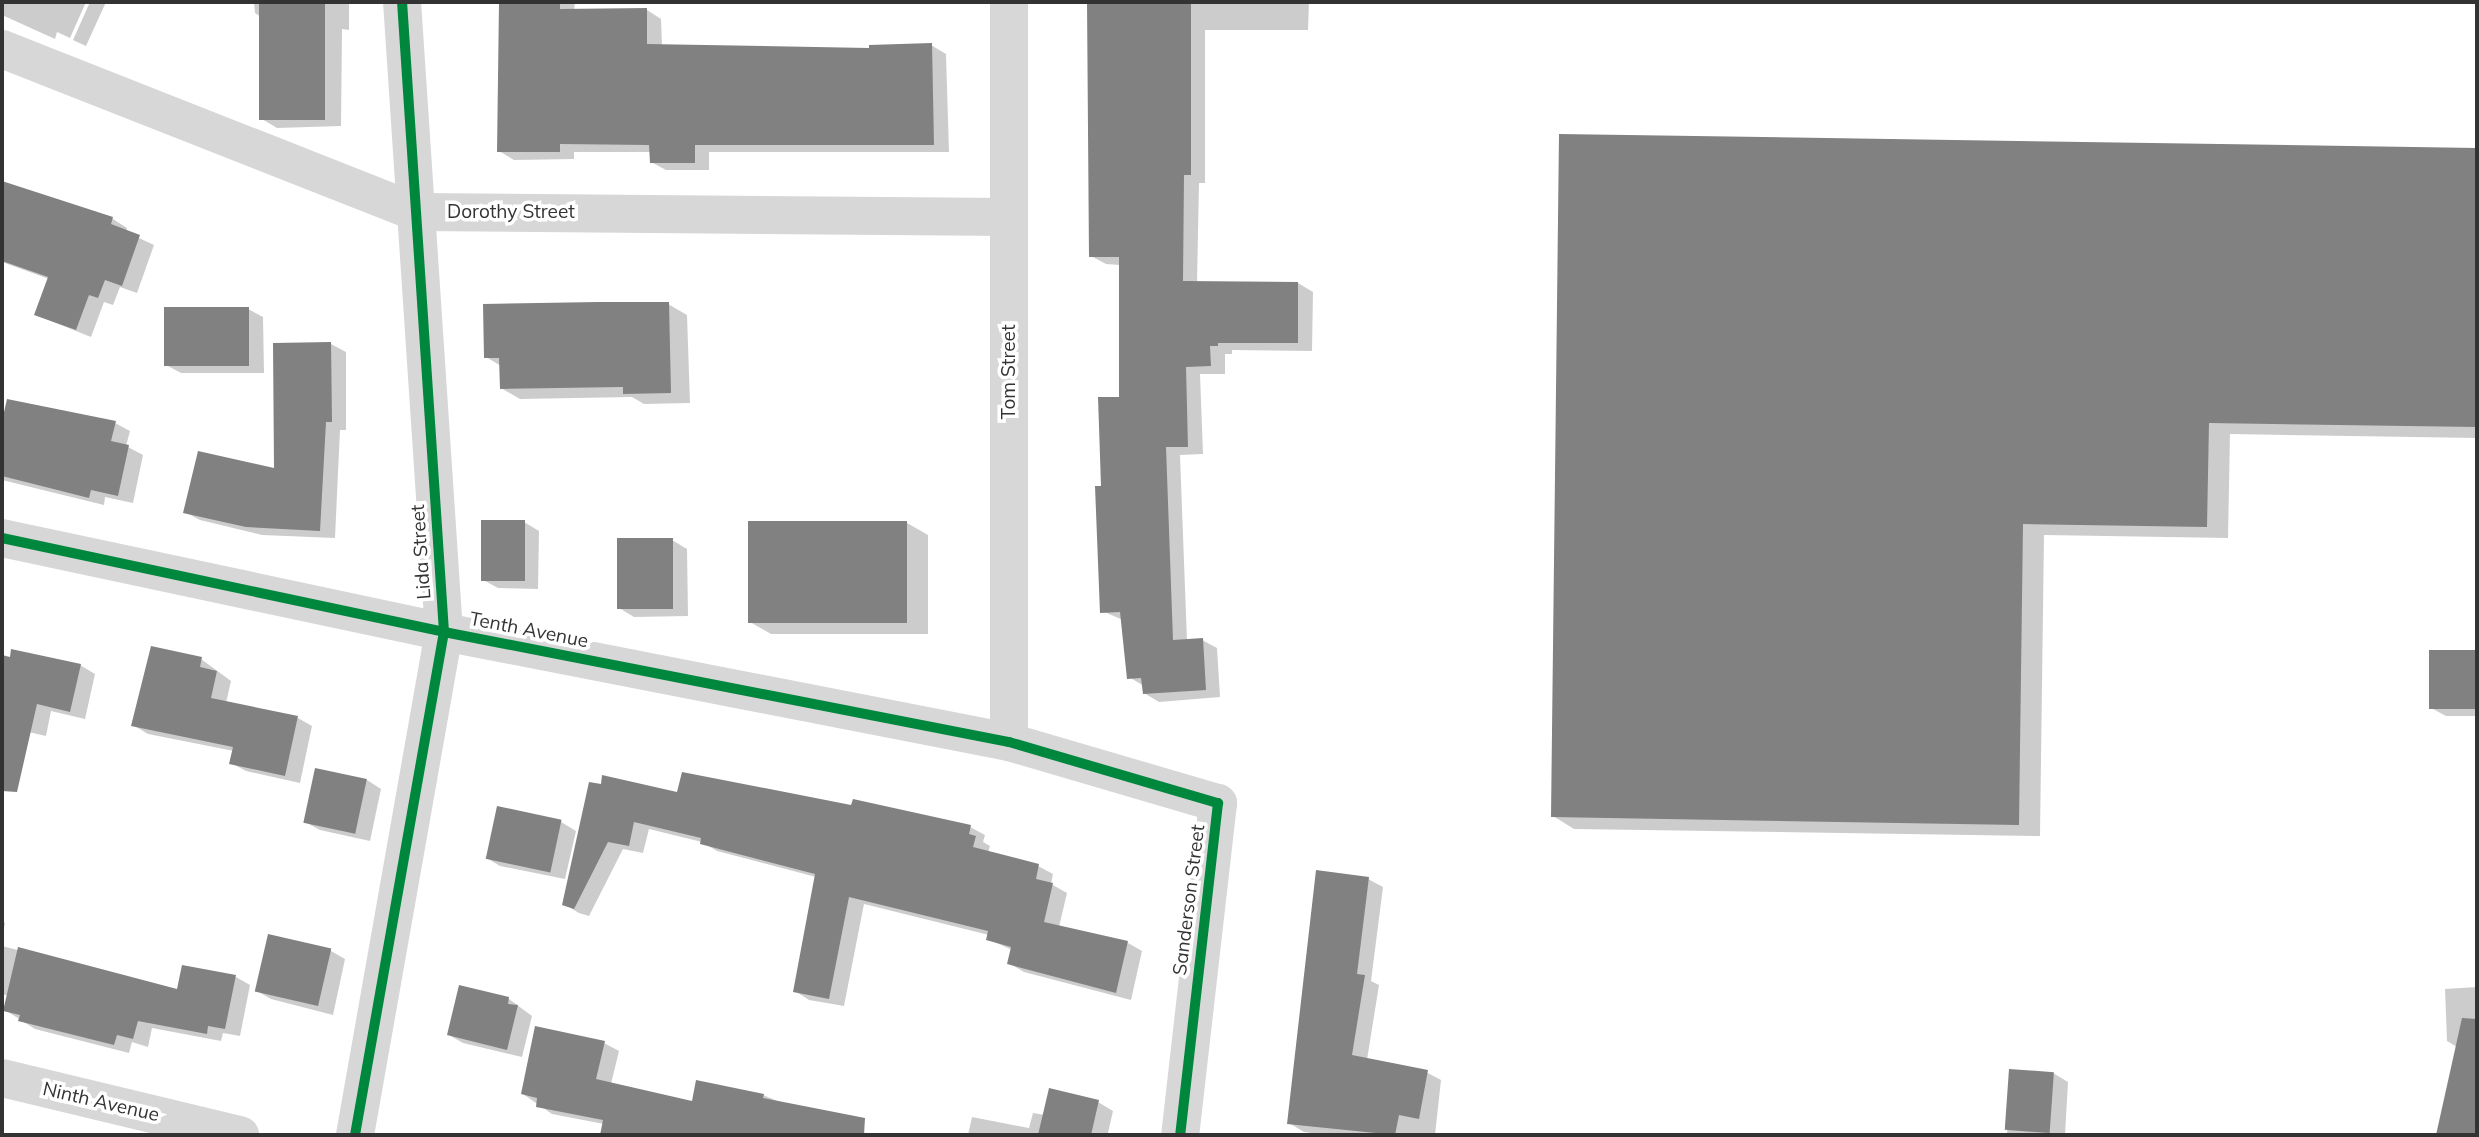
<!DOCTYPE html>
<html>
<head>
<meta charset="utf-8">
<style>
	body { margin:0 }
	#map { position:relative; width:2479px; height:1137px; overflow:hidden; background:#fff; font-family:Mulish,sans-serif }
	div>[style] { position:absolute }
	.shadow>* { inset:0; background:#0003 }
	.building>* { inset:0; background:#818181; transform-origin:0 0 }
	.minor>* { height:38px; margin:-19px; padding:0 19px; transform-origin:19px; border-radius:19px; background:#d7d7d7 }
	.cycleway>* { height:10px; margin:-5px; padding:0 5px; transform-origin:5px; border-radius:5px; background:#00873e }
	span { translate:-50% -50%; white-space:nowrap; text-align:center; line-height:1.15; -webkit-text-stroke:7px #fff; paint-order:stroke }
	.street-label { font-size:19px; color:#333 }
	.frame { position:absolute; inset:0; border:4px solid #333; pointer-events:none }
</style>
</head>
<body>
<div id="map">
	<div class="shadow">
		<div style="clip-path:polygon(2px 2px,86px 2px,70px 38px,57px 32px,55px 39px,2px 15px)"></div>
		<div style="clip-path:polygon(90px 2px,106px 2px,86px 46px,73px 40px)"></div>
		<div style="clip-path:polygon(254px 2px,349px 2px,349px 30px,342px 29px,341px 126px,277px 128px,262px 119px,261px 17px,255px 13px)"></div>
		<div style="clip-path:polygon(502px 2px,575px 2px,574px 11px,647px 10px,661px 19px,662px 46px,870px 50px,931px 45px,946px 54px,949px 152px,709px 152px,709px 170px,666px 170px,651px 162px,651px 152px,574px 152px,574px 159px,514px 160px,499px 151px)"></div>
		<div style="clip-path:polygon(1089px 2px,1309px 2px,1308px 30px,1205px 30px,1205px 183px,1199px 183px,1197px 283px,1298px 283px,1313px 292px,1312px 351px,1232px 350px,1232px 354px,1225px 354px,1225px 374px,1200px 374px,1203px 454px,1180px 455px,1187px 641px,1202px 640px,1217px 648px,1220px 697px,1159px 702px,1144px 693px,1144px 686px,1129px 677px,1123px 620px,1102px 611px,1103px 487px,1120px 398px,1120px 265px,1106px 264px,1091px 256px)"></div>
		<div style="clip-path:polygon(1561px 135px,2477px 149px,2477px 438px,2230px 434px,2228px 538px,2044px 535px,2040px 836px,1574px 829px,1553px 816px)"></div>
		<div style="clip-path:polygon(4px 184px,113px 219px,127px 228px,126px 232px,154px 245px,137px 293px,120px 287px,113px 305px,104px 302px,91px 337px,36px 315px,49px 279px,2px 262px)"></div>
		<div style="clip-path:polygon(668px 304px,687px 315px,690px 403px,644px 404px,632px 397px,520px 399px,501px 388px,501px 366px,486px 357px)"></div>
		<div style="clip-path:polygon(248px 309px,263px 317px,264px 373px,181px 373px,166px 365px)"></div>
		<div style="clip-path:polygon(331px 344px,346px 352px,346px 430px,340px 430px,335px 538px,262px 535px,200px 520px,185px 512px,275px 470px)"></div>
		<div style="clip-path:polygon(2px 418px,115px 423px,130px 431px,126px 446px,143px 455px,133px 503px,105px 497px,104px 505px,2px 480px)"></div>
		<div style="clip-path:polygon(524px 522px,539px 531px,538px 589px,498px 588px,483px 580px)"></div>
		<div style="clip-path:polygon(907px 523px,928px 535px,928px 634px,771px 634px,750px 622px)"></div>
		<div style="clip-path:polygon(672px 540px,687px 549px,688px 616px,634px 617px,619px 608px)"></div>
		<div style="clip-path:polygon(2430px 652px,2477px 652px,2477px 716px,2446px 716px,2431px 708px)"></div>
		<div style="clip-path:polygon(2px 657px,80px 665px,95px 674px,85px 719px,51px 711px,46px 736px,2px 726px)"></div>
		<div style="clip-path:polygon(201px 659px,231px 681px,226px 703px,298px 718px,312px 726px,300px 783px,246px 771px,231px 763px,234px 751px,148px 734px,133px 725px)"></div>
		<div style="clip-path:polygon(367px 780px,381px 789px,370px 841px,320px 830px,305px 822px)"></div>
		<div style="clip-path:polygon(591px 784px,679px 795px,853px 808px,970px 827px,985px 835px,983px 842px,990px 846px,988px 853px,1038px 866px,1053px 874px,1051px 884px,1067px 893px,1059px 927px,1128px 943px,1142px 951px,1131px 1000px,1024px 972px,1009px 963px,1012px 950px,988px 939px,989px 935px,864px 904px,844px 1006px,809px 1000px,795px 991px,816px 877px,717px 851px,702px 842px,649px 829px,643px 853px,623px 849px,589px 916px,579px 913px,564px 904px)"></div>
		<div style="clip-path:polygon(561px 822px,576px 831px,565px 879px,500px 866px,485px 857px)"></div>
		<div style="clip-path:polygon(1368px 879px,1383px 887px,1371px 981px,1379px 985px,1367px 1060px,1426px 1072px,1441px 1080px,1435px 1135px,1327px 1135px,1304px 1132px,1289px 1123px)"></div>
		<div style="clip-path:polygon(2px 921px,5px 923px,2px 938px)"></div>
		<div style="clip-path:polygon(269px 936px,331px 951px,345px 959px,333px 1015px,271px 999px,257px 991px)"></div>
		<div style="clip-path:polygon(2px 946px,179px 991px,236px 977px,250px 985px,240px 1036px,223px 1033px,221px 1041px,152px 1028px,148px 1047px,132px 1042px,129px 1053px,35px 1029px,5px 1010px,9px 996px,2px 994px)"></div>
		<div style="clip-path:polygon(460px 987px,509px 999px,532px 1016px,522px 1057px,463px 1043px,449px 1035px)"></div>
		<div style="clip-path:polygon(2477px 987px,2477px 1135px,2437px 1135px,2457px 1047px,2447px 1041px,2445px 989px)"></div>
		<div style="clip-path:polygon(604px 1043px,619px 1051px,611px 1084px,693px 1103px,763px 1095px,842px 1128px,876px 1135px,602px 1135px,604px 1124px,552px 1114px,523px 1094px)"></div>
		<div style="clip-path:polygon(2010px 1071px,2053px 1073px,2068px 1082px,2065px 1135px,2007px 1135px)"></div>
		<div style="clip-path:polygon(1098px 1102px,1113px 1111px,1108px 1133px,1112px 1135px,968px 1135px,972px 1117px,1029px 1128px,1033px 1113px,1045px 1115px)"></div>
	</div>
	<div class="building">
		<div style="left:259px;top:2px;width:66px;height:118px"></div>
		<div style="clip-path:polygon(499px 2px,560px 2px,560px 9px,647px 8px,647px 44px,869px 48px,869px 45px,932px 43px,934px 145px,695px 145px,695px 163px,650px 163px,649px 145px,560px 144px,560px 152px,497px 152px)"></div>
		<div style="clip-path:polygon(1087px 2px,1191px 2px,1191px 175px,1184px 175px,1183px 281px,1298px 282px,1298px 343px,1218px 343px,1218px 346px,1210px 346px,1211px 366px,1186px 367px,1188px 447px,1166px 447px,1173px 640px,1203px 638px,1206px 690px,1143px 694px,1141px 678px,1127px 679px,1120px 612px,1100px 613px,1095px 486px,1101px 486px,1098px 397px,1119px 397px,1119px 257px,1089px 257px)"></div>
		<div style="clip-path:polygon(1559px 134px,2477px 148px,2477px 427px,2209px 423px,2207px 527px,2023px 524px,2019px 825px,1551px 817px)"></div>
		<div style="clip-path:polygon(2px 181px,113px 217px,111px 224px,140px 235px,122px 286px,105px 280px,98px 298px,89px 295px,76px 330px,34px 315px,48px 277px,2px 261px)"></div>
		<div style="clip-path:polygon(598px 302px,669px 302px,671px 393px,623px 394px,623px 387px,500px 389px,499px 358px,484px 358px,483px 304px)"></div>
		<div style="left:164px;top:307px;width:85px;height:59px"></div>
		<div style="clip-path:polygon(331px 342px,332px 422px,326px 422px,320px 531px,246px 527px,183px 513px,198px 451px,274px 468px,273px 343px)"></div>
		<div style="clip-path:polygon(7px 399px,116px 421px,111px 441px,129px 445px,118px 496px,91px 490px,89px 498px,2px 476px,2px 421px)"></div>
		<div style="left:481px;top:520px;width:44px;height:61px"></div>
		<div style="left:907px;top:521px;width:102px;height:159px;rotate:90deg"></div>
		<div style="left:617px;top:538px;width:56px;height:71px"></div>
		<div style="clip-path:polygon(151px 646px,202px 657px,200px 667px,217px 671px,211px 698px,298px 716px,285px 776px,229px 764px,233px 747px,131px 726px)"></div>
		<div style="clip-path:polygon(11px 649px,81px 664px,70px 712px,37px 704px,17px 792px,2px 791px,2px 655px,10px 657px)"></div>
		<div style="left:2477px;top:650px;width:59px;height:48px;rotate:90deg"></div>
		<div style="left:315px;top:768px;width:53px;height:56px;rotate:12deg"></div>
		<div style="clip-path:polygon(682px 772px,851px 805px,853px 799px,971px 825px,969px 834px,976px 836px,973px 847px,1039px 864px,1036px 879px,1053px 883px,1044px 922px,1128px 941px,1116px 993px,1007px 964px,1011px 947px,986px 940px,988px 931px,849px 897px,829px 999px,793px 992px,815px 874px,700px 844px,701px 838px,634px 822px,629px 846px,608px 842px,574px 909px,562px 905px,589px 782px,601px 784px,602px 775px,677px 792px)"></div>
		<div style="left:497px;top:806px;width:66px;height:54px;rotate:12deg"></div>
		<div style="clip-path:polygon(1316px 870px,1369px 877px,1357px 974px,1365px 975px,1352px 1055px,1428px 1070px,1419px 1119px,1399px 1115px,1395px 1135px,1287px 1124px)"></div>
		<div style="left:268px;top:934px;width:65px;height:59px;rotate:13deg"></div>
		<div style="clip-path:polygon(18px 947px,177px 989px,182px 965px,236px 975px,225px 1029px,208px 1026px,207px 1034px,138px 1021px,133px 1039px,117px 1035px,114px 1045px,18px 1021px,20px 1015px,3px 1011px)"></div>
		<div style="clip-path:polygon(459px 985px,509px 997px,508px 1004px,518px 1005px,507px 1050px,447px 1035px)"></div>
		<div style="clip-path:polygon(2462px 1018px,2477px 1019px,2477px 1135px,2436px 1135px)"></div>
		<div style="clip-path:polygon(535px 1026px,605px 1041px,596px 1079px,692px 1101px,696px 1080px,764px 1094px,763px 1098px,865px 1118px,864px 1135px,600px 1135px,603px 1120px,536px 1107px,537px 1098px,521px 1094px)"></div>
		<div style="left:2009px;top:1069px;width:45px;height:61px;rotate:4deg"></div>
		<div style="clip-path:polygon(1049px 1088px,1099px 1100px,1091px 1135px,1038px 1135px)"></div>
	</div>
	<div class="minor">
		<div style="left:2px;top:49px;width:445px;rotate:21.5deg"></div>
		<div style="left:416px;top:212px;width:593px;rotate:0.48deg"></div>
		<div style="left:2px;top:538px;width:452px;rotate:12deg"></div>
		<div style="left:444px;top:632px;width:576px;rotate:11.02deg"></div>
		<div style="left:1009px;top:742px;width:218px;rotate:16.3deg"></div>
		<div style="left:1218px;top:803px;width:334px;rotate:96.5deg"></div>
		<div style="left:1009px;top:742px;width:740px;rotate:-90deg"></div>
		<div style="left:2px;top:1078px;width:245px;rotate:13.5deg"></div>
		<div style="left:355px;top:1135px;width:511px;rotate:-79.97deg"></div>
		<div style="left:444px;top:632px;width:631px;rotate:-93.81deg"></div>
	</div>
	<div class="cycleway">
		<div style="left:2px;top:538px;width:452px;rotate:12deg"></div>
		<div style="left:444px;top:632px;width:576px;rotate:11.02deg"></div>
		<div style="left:1009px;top:742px;width:218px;rotate:16.3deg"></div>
		<div style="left:1218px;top:803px;width:334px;rotate:96.5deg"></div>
		<div style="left:355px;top:1135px;width:511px;rotate:-79.97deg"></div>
		<div style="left:444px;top:632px;width:631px;rotate:-93.81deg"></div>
	</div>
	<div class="street-label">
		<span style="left:511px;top:212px">Dorothy Street</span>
		<span style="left:1009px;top:372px;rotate:-90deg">Tom Street</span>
		<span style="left:421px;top:552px;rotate:-94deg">Lida Street</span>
		<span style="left:529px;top:630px;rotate:11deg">Tenth Avenue</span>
		<span style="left:1189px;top:900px;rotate:-83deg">Sanderson Street</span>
		<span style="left:101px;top:1102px;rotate:13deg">Ninth Avenue</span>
	</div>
	<div class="frame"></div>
</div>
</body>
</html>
